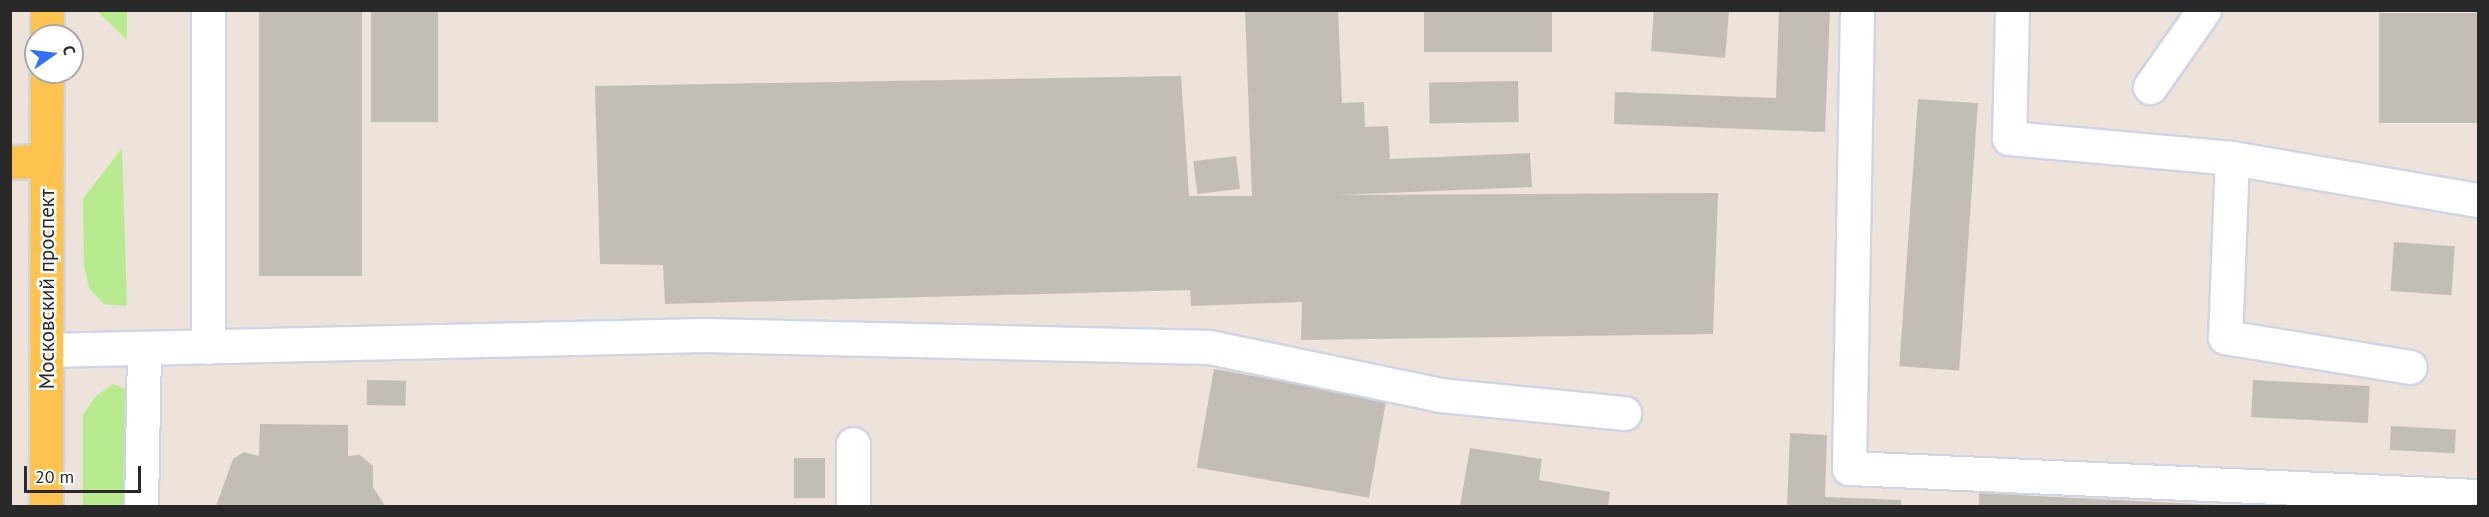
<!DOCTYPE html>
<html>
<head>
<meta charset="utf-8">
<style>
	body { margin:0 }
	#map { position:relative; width:2489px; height:517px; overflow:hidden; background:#ede3da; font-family:"PT Sans",sans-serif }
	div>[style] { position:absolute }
	.green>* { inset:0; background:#b8ea90 }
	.building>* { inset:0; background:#c4bdb6; transform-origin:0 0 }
	.roads { filter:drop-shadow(2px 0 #cfd5e4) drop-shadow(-2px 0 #cfd5e4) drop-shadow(0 2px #cfd5e4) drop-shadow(0 -2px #cfd5e4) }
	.minor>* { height:33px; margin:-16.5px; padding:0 16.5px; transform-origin:16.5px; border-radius:16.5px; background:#fff }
	.major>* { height:33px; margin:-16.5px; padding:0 16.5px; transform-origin:16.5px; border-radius:16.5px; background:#fec34e }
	span { translate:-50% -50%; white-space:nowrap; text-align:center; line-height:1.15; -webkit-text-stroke:5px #fff; paint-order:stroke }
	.street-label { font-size:21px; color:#292929 }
	.frame { position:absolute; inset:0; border:12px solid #292929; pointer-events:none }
	.north { position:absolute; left:24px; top:24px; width:60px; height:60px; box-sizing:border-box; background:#fff; border:2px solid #a9a9a9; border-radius:50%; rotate:76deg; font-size:16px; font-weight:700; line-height:24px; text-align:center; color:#292929 }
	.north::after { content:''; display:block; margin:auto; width:21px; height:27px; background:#356fff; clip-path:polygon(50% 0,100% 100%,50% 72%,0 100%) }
	.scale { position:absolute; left:24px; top:466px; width:117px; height:27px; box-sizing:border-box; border:3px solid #292929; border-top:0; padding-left:8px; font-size:18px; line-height:21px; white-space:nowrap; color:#292929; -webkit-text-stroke:4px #fff; paint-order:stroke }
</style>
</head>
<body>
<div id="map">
	<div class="green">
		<div style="clip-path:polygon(97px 11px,127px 11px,127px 40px)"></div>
		<div style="clip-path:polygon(122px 148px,127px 306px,104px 304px,89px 288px,84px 265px,83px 199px)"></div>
		<div style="clip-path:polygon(113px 384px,125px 389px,123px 506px,83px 506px,83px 415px,95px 397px)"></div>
	</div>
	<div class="building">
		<div style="left:259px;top:10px;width:103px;height:266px"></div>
		<div style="left:371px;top:10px;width:67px;height:112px"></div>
		<div style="clip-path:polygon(1245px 10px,1338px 10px,1342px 103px,1364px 102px,1365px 127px,1388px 126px,1390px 159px,1530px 153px,1532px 187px,1338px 195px,1718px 193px,1713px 334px,1301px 340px,1302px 302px,1191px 306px,1190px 290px,665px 304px,663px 265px,600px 264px,595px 86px,1181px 76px,1189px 196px,1252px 196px)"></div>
		<div style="left:1424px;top:10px;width:128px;height:42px"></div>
		<div style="clip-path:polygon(1654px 10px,1729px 10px,1725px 58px,1651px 51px)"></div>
		<div style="clip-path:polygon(1779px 10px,1830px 10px,1825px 132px,1614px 124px,1615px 92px,1776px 98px)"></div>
		<div style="left:2478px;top:13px;width:110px;height:99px;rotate:90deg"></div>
		<div style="left:1518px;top:81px;width:41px;height:89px;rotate:89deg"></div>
		<div style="left:1918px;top:99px;width:60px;height:268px;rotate:4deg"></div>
		<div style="left:1236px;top:156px;width:33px;height:43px;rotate:83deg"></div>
		<div style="left:2394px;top:242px;width:61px;height:49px;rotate:4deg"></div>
		<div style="left:1214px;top:369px;width:175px;height:100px;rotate:10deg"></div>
		<div style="left:367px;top:380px;width:39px;height:25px;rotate:1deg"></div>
		<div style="left:2253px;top:380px;width:117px;height:37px;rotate:3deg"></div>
		<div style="clip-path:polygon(260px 424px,348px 425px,348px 456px,360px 455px,373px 466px,373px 487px,385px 506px,216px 506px,233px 459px,244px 452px,259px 456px)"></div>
		<div style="left:2391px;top:426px;width:65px;height:24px;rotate:3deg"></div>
		<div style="clip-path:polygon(1790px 433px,1827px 435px,1825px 497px,1901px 500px,1901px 506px,1787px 506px)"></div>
		<div style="clip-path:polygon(1470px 448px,1542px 459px,1539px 480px,1610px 492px,1608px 506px,1460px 506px)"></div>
		<div style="left:794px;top:458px;width:31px;height:40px"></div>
		<div style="clip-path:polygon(1979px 493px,2216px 505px,2216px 506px,1979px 506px)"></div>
	</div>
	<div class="roads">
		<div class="minor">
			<div style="left:1857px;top:10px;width:458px;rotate:91deg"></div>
			<div style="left:1849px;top:468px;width:630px;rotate:2.55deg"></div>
			<div style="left:2012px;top:10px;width:128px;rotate:91.3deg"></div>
			<div style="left:2009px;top:138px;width:224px;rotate:5.1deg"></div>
			<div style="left:2232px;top:158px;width:250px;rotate:9.7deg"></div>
			<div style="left:2150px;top:87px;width:94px;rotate:-55deg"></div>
			<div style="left:2232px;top:158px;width:179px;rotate:92.2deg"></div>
			<div style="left:2225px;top:337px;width:187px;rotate:9.2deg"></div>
			<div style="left:208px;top:347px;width:337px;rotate:-90deg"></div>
			<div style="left:46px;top:350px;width:659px;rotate:-1.3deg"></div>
			<div style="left:705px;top:335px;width:504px;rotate:1.36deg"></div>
			<div style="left:1209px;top:347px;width:236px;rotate:11.7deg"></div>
			<div style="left:1440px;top:395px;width:185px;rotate:5.6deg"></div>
			<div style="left:141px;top:506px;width:158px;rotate:-88.9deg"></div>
			<div style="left:853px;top:506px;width:62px;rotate:-90deg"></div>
		</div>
		<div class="major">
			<div style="left:47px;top:36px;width:26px;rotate:-90deg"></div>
			<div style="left:10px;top:162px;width:37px;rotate:-2deg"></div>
			<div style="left:46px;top:506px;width:434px;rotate:-89.9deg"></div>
		</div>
	</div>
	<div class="street-label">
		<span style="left:47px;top:289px;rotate:-90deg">Московский проспект</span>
	</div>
	<div class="frame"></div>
	<div class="north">С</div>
	<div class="scale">20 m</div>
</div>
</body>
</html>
